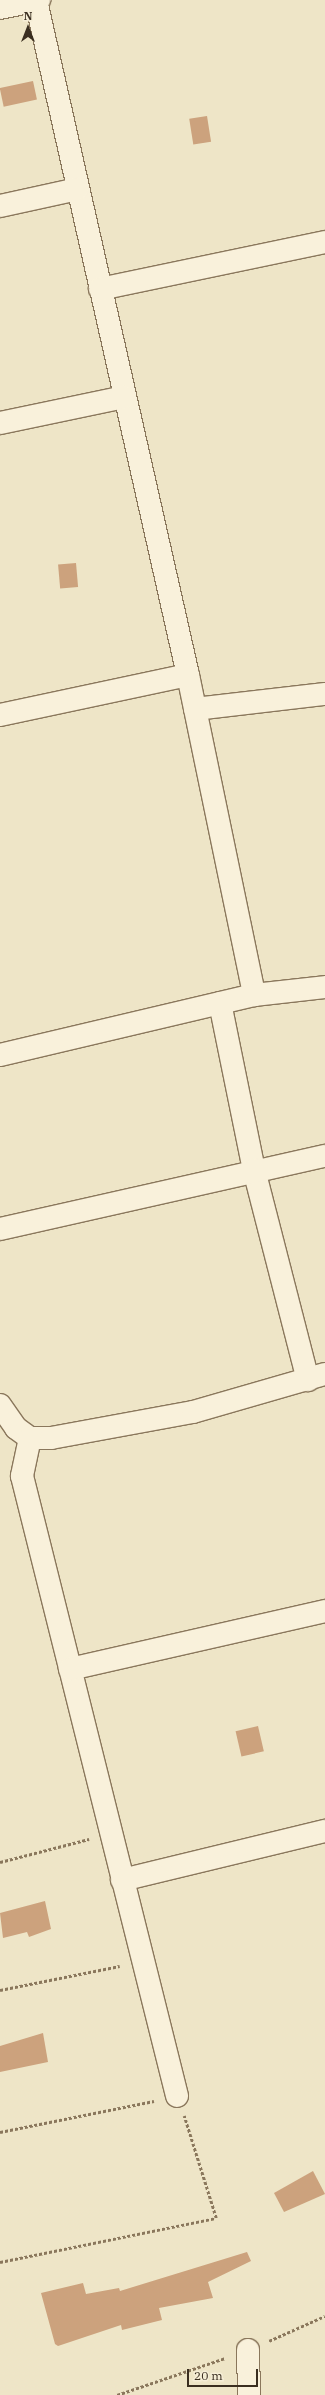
<!DOCTYPE html>
<html>
<head>
<meta charset="utf-8">
<style>
	body { margin:0 }
	#map { position:relative; width:325px; height:2395px; overflow:hidden; background:#eee5c7; font-family:"IBM Plex Serif",serif }
	div>[style] { position:absolute }
	.building>* { inset:0; background:#cca27d; transform-origin:0 0 }
	.path>* { height:2.5px; margin-top:-1.25px; transform-origin:0; background:repeating-linear-gradient(90deg,#8a775c 0 3px,transparent 0 5px) }
	.roads { filter:drop-shadow(1px 0 #8a775c) drop-shadow(-1px 0 #8a775c) drop-shadow(0 1px #8a775c) drop-shadow(0 -1px #8a775c) }
	.minor>* { height:22px; margin:-11px; padding:0 11px; transform-origin:11px; border-radius:11px; background:#f9f1db }
	span { translate:-50% -50%; white-space:nowrap; text-align:center; line-height:1.15; -webkit-text-stroke:3.5px #f6eed7; paint-order:stroke }
	.north { position:absolute; left:8px; top:8px; width:40px; height:40px; -webkit-text-stroke:3px #f6eed7; paint-order:stroke; rotate:0deg; font-size:11px; font-weight:700; line-height:16px; text-align:center; color:#3a2e20 }
	.north::after { content:''; display:block; margin:auto; width:14px; height:18px; background:#3a2e20; clip-path:polygon(50% 0,100% 100%,50% 72%,0 100%) }
	.scale { position:absolute; left:187px; top:2369px; width:71px; height:18px; box-sizing:border-box; border:2px solid #3a2e20; border-top:0; padding-left:5px; font-size:12px; line-height:14px; white-space:nowrap; color:#3a2e20; -webkit-text-stroke:3px #f6eed7; paint-order:stroke }
</style>
</head>
<body>
<div id="map">
	<div class="building">
		<div style="left:33px;top:81px;width:19px;height:34px;rotate:78deg"></div>
		<div style="left:207px;top:116px;width:26px;height:18px;rotate:81deg"></div>
		<div style="left:76px;top:563px;width:24px;height:18px;rotate:85deg"></div>
		<div style="left:258px;top:1726px;width:26px;height:23px;rotate:77deg"></div>
		<div style="clip-path:polygon(45px 1901px,51px 1929px,29px 1937px,27px 1932px,3px 1938px,0 1913px)"></div>
		<div style="clip-path:polygon(43px 2033px,48px 2062px,0 2072px,0 2046px)"></div>
		<div style="clip-path:polygon(313px 2171px,325px 2194px,284px 2212px,274px 2193px)"></div>
		<div style="clip-path:polygon(247px 2252px,251px 2261px,208px 2282px,213px 2298px,159px 2308px,162px 2320px,122px 2330px,121px 2325px,58px 2346px,55px 2344px,41px 2293px,83px 2283px,86px 2294px,119px 2288px,120px 2291px)"></div>
	</div>
	<div class="path">
		<div style="left:0;top:1862px;width:92px;rotate:-14.5deg"></div>
		<div style="left:0;top:1990px;width:122px;rotate:-11.3deg"></div>
		<div style="left:0;top:2132px;width:157px;rotate:-11.4deg"></div>
		<div style="left:0;top:2262px;width:220px;rotate:-11.5deg"></div>
		<div style="left:216px;top:2218px;width:107px;rotate:-107.4deg"></div>
		<div style="left:269px;top:2341px;width:61px;rotate:-24.1deg"></div>
		<div style="left:117px;top:2395px;width:114px;rotate:-18.9deg"></div>
	</div>
	<div class="roads">
		<div class="minor">
			<div style="left:36px;top:1px;width:691px;rotate:77.29deg"></div>
			<div style="left:188px;top:675px;width:327px;rotate:78.3deg"></div>
			<div style="left:0;top:8px;width:40px;rotate:-12deg"></div>
			<div style="left:0;top:206px;width:79px;rotate:-12.4deg"></div>
			<div style="left:100px;top:289px;width:230px;rotate:-11.8deg"></div>
			<div style="left:0;top:423px;width:127px;rotate:-11.8deg"></div>
			<div style="left:195px;top:709px;width:131px;rotate:-6.6deg"></div>
			<div style="left:0;top:715px;width:192px;rotate:-12deg"></div>
			<div style="left:220px;top:1003px;width:170px;rotate:78.5deg"></div>
			<div style="left:254px;top:1170px;width:217px;rotate:75.6deg"></div>
			<div style="left:0;top:1055px;width:261px;rotate:-13.3deg"></div>
			<div style="left:254px;top:995px;width:71px;rotate:-6.4deg"></div>
			<div style="left:0;top:1229px;width:333px;rotate:-12.7deg"></div>
			<div style="left:0;top:1405px;width:28px;rotate:55deg"></div>
			<div style="left:16px;top:1428px;width:17px;rotate:36deg"></div>
			<div style="left:30px;top:1438px;width:21px"></div>
			<div style="left:51px;top:1438px;width:144px;rotate:-10.4deg"></div>
			<div style="left:193px;top:1412px;width:137px;rotate:-16.1deg"></div>
			<div style="left:30px;top:1438px;width:39px;rotate:102deg"></div>
			<div style="left:22px;top:1476px;width:639px;rotate:75.96deg"></div>
			<div style="left:70px;top:1669px;width:262px;rotate:-12.8deg"></div>
			<div style="left:122px;top:1880px;width:209px;rotate:-13.6deg"></div>
			<div style="left:248px;top:2350px;width:45px;rotate:88.7deg"></div>
		</div>
	</div>
	<div class="north">N</div>
	<div class="scale">20 m</div>
</div>
</body>
</html>
